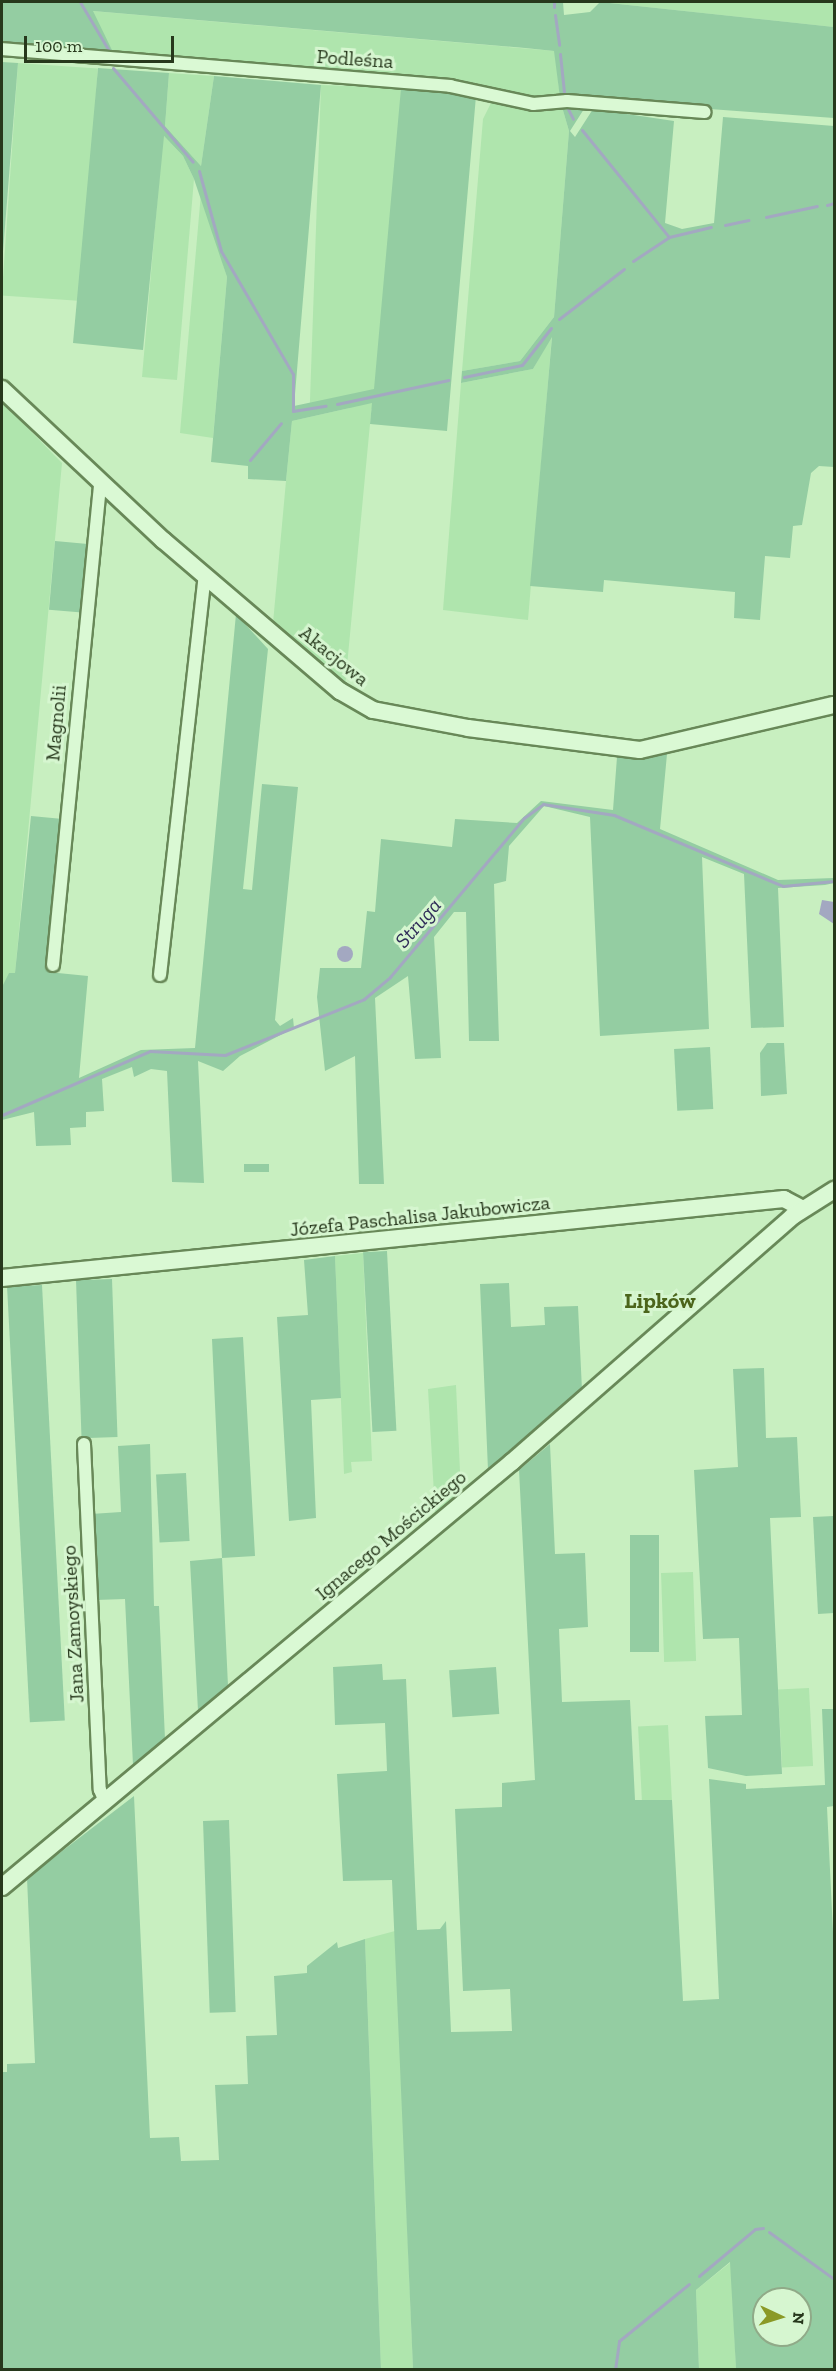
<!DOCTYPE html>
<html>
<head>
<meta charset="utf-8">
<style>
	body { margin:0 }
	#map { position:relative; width:836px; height:2371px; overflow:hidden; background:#c8efc0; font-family:"Zilla Slab",serif }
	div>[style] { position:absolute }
	.farmland>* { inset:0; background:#afe5ad; transform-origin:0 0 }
	.green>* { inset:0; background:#94cda2; transform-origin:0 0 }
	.water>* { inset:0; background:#a3a8c1 }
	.round { border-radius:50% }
	.stream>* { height:3px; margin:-1.5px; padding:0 1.5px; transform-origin:1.5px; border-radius:1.5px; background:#a3a8c1 }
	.roads { filter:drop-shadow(2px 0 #688858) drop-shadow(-2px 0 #688858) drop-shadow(0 2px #688858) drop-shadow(0 -2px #688858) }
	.street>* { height:12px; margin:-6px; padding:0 6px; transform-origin:6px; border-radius:6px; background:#daf9d4 }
	.secondary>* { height:16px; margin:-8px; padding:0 8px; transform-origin:8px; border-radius:8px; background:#daf9d4 }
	span { translate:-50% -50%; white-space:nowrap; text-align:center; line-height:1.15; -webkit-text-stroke:6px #d6f6d0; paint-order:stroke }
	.street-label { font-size:20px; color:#27381c }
	.water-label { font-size:21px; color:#2f2b58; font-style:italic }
	.quarter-label { font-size:22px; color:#4b651b; font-weight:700 }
	.frame { position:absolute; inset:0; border:3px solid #27381c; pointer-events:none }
	.north { position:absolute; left:752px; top:2287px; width:60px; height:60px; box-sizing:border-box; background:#d6f6d0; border:2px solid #90aa88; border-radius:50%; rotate:94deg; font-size:16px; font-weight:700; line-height:24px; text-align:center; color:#27381c }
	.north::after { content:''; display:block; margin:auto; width:21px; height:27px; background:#8a9926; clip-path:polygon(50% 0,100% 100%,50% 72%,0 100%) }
	.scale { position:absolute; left:24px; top:36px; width:150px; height:27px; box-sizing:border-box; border:3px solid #27381c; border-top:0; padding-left:8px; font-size:18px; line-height:21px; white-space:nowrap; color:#27381c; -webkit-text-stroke:4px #d6f6d0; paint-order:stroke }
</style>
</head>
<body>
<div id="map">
	<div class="farmland">
		<div style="clip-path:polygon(596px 2px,834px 2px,834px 27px,600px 2px)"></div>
		<div style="clip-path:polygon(92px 11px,555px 51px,560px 98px,535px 101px,460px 80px,114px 54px)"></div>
		<div style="left:18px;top:63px;width:80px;height:233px;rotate:4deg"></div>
		<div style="clip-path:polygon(169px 73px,214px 76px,201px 166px,165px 126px)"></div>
		<div style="left:321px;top:85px;width:80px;height:322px;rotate:2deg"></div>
		<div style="clip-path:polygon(492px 101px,522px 108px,562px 107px,569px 131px,554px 317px,520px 361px,462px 371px,483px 119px)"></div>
		<div style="clip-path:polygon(163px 135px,183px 156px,194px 179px,177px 380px,142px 377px)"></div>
		<div style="clip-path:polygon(201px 193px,227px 277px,213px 438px,180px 433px)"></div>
		<div style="clip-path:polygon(552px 335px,528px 620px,443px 610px,461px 383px,533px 369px)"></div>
		<div style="clip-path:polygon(2px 402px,62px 463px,15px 974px,2px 987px)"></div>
		<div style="clip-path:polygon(372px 403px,345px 687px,273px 623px,286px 481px,292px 421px)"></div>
		<div style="clip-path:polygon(363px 1253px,372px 1461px,351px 1462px,352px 1472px,344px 1474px,335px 1256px)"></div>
		<div style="clip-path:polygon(456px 1385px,461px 1493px,435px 1512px,428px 1389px)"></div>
		<div style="left:693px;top:1572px;width:89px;height:32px;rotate:88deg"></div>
		<div style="left:809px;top:1688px;width:78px;height:31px;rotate:87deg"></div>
		<div style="left:668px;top:1725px;width:75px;height:30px;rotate:87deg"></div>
		<div style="clip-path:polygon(395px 1931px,403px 2119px,413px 2369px,381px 2369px,365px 1939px)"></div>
		<div style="clip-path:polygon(731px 2262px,736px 2369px,699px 2369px,696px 2290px)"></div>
	</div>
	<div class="green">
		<div style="clip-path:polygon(2px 2px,563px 2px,564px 15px,590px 12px,600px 2px,834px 27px,834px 118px,560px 98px,554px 51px,525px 48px,93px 11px,114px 54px,2px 46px)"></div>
		<div style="clip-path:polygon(2px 62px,18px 63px,2px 264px)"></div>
		<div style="clip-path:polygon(98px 68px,169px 73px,165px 126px,201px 166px,214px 76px,321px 85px,294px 406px,374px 389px,401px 88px,476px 96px,447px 431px,370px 424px,372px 403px,292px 421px,286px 481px,248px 479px,248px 466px,211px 462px,227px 277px,194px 179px,183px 156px,164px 136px,143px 350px,73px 343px)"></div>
		<div style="clip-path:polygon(562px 107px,584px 109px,570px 131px,575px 137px,593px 109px,674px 121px,665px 223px,682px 229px,714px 223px,723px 117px,834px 126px,834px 467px,819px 466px,811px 473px,802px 525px,793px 526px,790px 558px,765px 556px,760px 620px,734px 618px,735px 592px,604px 580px,603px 592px,530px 586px,552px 337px,533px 369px,461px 383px,462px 371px,520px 361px,554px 317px,569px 131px)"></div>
		<div style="left:55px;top:541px;width:33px;height:69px;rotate:5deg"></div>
		<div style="clip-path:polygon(236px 614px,268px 649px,243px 889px,252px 890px,262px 784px,298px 787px,275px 1020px,280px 1026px,293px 1018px,294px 1028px,240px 1056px,223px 1071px,198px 1061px,204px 1183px,172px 1182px,167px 1071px,151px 1069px,134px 1077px,132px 1067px,102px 1079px,104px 1111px,86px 1112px,86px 1127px,70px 1128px,71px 1145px,36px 1146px,34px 1112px,2px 1120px,2px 987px,9px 973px,15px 973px,31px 816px,63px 819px,48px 972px,88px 976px,79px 1078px,141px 1050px,195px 1048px)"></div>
		<div style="clip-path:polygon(667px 754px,660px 829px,778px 880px,834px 878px,834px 883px,825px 885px,778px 888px,784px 1027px,751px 1028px,744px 874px,702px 857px,709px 1029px,600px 1036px,590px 817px,544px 806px,509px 846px,506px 881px,494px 884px,499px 1041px,469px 1041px,466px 912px,454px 912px,434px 937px,441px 1058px,415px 1059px,408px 976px,375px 998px,384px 1184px,359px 1184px,355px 1056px,325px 1071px,317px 997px,320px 968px,361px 968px,367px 911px,375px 912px,381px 839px,452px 847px,455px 819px,517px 823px,541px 801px,613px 810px,617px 757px)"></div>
		<div style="clip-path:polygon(767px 1043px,784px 1043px,787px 1094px,761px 1096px,760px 1053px)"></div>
		<div style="left:710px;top:1047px;width:62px;height:36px;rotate:87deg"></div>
		<div style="left:269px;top:1164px;width:8px;height:25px;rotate:90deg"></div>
		<div style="left:387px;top:1251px;width:180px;height:24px;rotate:87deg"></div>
		<div style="clip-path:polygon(335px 1256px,341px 1398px,311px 1400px,316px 1518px,289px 1521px,277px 1317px,308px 1315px,304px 1260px)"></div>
		<div style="left:112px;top:1279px;width:158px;height:36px;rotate:88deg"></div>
		<div style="clip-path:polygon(509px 1283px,511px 1327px,545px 1325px,544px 1307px,578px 1306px,582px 1390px,488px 1470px,480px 1284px)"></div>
		<div style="left:42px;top:1285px;width:436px;height:35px;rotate:87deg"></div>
		<div style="clip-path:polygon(243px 1337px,255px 1556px,222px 1558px,228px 1686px,198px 1711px,190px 1561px,222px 1558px,212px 1339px)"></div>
		<div style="clip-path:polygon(764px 1368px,766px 1438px,797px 1437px,801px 1517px,770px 1518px,782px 1774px,746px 1776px,708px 1768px,705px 1716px,742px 1715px,739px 1638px,703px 1639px,694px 1470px,738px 1467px,733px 1369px)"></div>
		<div style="clip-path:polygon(150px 1444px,154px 1606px,159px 1606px,165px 1739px,133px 1765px,125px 1599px,96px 1600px,91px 1514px,121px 1512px,118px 1446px)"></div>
		<div style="clip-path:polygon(evenodd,550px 1444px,555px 1554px,585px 1553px,588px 1627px,559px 1629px,562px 1702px,630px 1700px,635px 1800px,672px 1800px,683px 2001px,719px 1999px,709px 1779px,746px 1784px,746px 1789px,825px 1785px,822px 1709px,834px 1709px,834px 1806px,827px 1807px,834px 1953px,834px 2369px,736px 2369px,730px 2262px,696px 2290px,699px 2369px,413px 2369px,392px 1880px,343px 1881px,337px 1774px,387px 1771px,385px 1723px,335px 1725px,333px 1667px,382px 1664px,383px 1680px,406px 1679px,417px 1930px,440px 1929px,446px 1921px,451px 2032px,512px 2031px,510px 1989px,463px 1991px,455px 1809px,502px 1807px,502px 1783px,535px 1780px,519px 1470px,550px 1444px,764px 2299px,800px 2299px,800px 2335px,764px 2335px,764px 2299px)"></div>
		<div style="left:186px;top:1473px;width:68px;height:30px;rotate:87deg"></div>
		<div style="clip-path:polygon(834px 1516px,834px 1613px,818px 1614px,813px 1517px)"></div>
		<div style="left:630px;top:1535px;width:29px;height:117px"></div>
		<div style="left:496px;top:1667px;width:47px;height:47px;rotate:86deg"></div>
		<div style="clip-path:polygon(134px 1796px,150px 2138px,179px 2137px,181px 2161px,219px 2160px,215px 2085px,248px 2084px,246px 2036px,277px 2035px,274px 1976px,307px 1973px,307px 1966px,337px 1942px,338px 1948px,365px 1939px,381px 2369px,2px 2369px,2px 2072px,7px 2072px,7px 2064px,35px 2063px,27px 1878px)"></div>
		<div style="left:229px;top:1820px;width:192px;height:26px;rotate:88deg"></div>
	</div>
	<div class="water">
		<div style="clip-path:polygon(822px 900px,834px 902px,834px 924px,819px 914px)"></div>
		<div class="round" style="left:337px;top:946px;width:16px;height:16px"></div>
	</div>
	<div class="stream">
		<div style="left:80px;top:2px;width:61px;rotate:59.2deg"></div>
		<div style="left:554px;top:2px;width:5px;rotate:90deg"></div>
		<div style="left:555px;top:15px;width:30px;rotate:82deg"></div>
		<div style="left:560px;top:54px;width:39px;rotate:84deg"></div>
		<div style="left:113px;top:68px;width:123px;rotate:49.6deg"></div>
		<div style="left:567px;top:107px;width:13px;rotate:63deg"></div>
		<div style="left:582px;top:130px;width:138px;rotate:50.9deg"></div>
		<div style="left:199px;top:171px;width:83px;rotate:74.6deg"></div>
		<div style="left:221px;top:251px;width:143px;rotate:59.7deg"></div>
		<div style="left:293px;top:374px;width:37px;rotate:90deg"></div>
		<div style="left:293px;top:411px;width:33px;rotate:-9deg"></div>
		<div style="left:827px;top:205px;width:7px;rotate:-16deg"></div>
		<div style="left:766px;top:217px;width:52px;rotate:-12.2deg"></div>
		<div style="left:725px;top:225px;width:24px;rotate:-12deg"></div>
		<div style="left:633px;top:261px;width:43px;rotate:-33.7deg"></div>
		<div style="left:669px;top:237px;width:43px;rotate:-13.4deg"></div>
		<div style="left:559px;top:319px;width:82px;rotate:-37.6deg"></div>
		<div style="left:464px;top:377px;width:59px;rotate:-11.7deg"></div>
		<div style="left:522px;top:365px;width:47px;rotate:-51.9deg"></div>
		<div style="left:337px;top:404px;width:114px;rotate:-12.2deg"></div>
		<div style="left:250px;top:460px;width:48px;rotate:-50deg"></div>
		<div style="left:2px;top:1115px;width:161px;rotate:-23.4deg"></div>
		<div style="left:150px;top:1051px;width:75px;rotate:3.1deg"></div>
		<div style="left:225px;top:1055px;width:150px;rotate:-21.9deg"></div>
		<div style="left:364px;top:999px;width:34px;rotate:-40deg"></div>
		<div style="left:390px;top:977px;width:208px;rotate:-49.9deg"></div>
		<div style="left:524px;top:818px;width:24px;rotate:-36deg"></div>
		<div style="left:543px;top:804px;width:72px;rotate:8.8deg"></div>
		<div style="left:614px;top:815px;width:183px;rotate:22.8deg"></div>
		<div style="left:783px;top:886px;width:51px;rotate:-5.6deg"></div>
		<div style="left:769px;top:2232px;width:80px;rotate:35.9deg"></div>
		<div style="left:699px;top:2276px;width:73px;rotate:-40deg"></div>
		<div style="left:755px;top:2229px;width:8px;rotate:-7deg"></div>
		<div style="left:615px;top:2370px;width:29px;rotate:-82deg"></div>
		<div style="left:619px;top:2341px;width:90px;rotate:-39.2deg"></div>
	</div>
	<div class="roads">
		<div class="street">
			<div style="left:2px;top:49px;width:450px;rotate:4.7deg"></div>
			<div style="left:450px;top:86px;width:85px;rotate:12.2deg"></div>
			<div style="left:533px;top:104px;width:34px;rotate:-5deg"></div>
			<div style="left:567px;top:101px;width:138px;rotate:4.6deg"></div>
			<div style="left:53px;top:965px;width:483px;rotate:-84.4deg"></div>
			<div style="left:160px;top:975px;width:402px;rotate:-83.6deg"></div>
			<div style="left:84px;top:1444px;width:346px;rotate:87.4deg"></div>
			<div style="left:100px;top:1790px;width:12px;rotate:66deg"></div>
		</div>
		<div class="secondary">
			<div style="left:2px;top:389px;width:221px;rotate:43.2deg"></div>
			<div style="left:163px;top:540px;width:233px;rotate:40.5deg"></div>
			<div style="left:340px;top:691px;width:38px;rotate:30deg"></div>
			<div style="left:373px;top:710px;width:97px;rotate:10.7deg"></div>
			<div style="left:468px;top:728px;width:173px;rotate:7.3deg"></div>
			<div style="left:640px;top:750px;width:199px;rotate:-13.1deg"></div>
			<div style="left:2px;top:1278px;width:786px;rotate:-5.77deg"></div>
			<div style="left:784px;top:1199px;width:21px;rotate:28deg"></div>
			<div style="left:2px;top:1887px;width:664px;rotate:-39.81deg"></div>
			<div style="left:512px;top:1462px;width:373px;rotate:-41.2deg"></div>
			<div style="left:793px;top:1216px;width:49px;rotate:-32.4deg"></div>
		</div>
	</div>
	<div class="street-label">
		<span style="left:355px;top:59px;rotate:4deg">Podleśna</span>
		<span style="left:334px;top:656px;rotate:39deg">Akacjowa</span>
		<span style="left:56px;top:723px;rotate:-85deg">Magnolii</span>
		<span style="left:420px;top:1216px;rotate:-6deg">Józefa Paschalisa Jakubowicza</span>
		<span style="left:391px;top:1535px;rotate:-40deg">Ignacego Mościckiego</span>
		<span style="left:73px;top:1624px;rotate:-93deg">Jana Zamoyskiego</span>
	</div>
	<div class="water-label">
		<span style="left:418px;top:923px;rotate:-49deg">Struga</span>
	</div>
	<div class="quarter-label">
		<span style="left:660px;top:1301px">Lipków</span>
	</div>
	<div class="frame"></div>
	<div class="north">N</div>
	<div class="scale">100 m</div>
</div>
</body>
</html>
